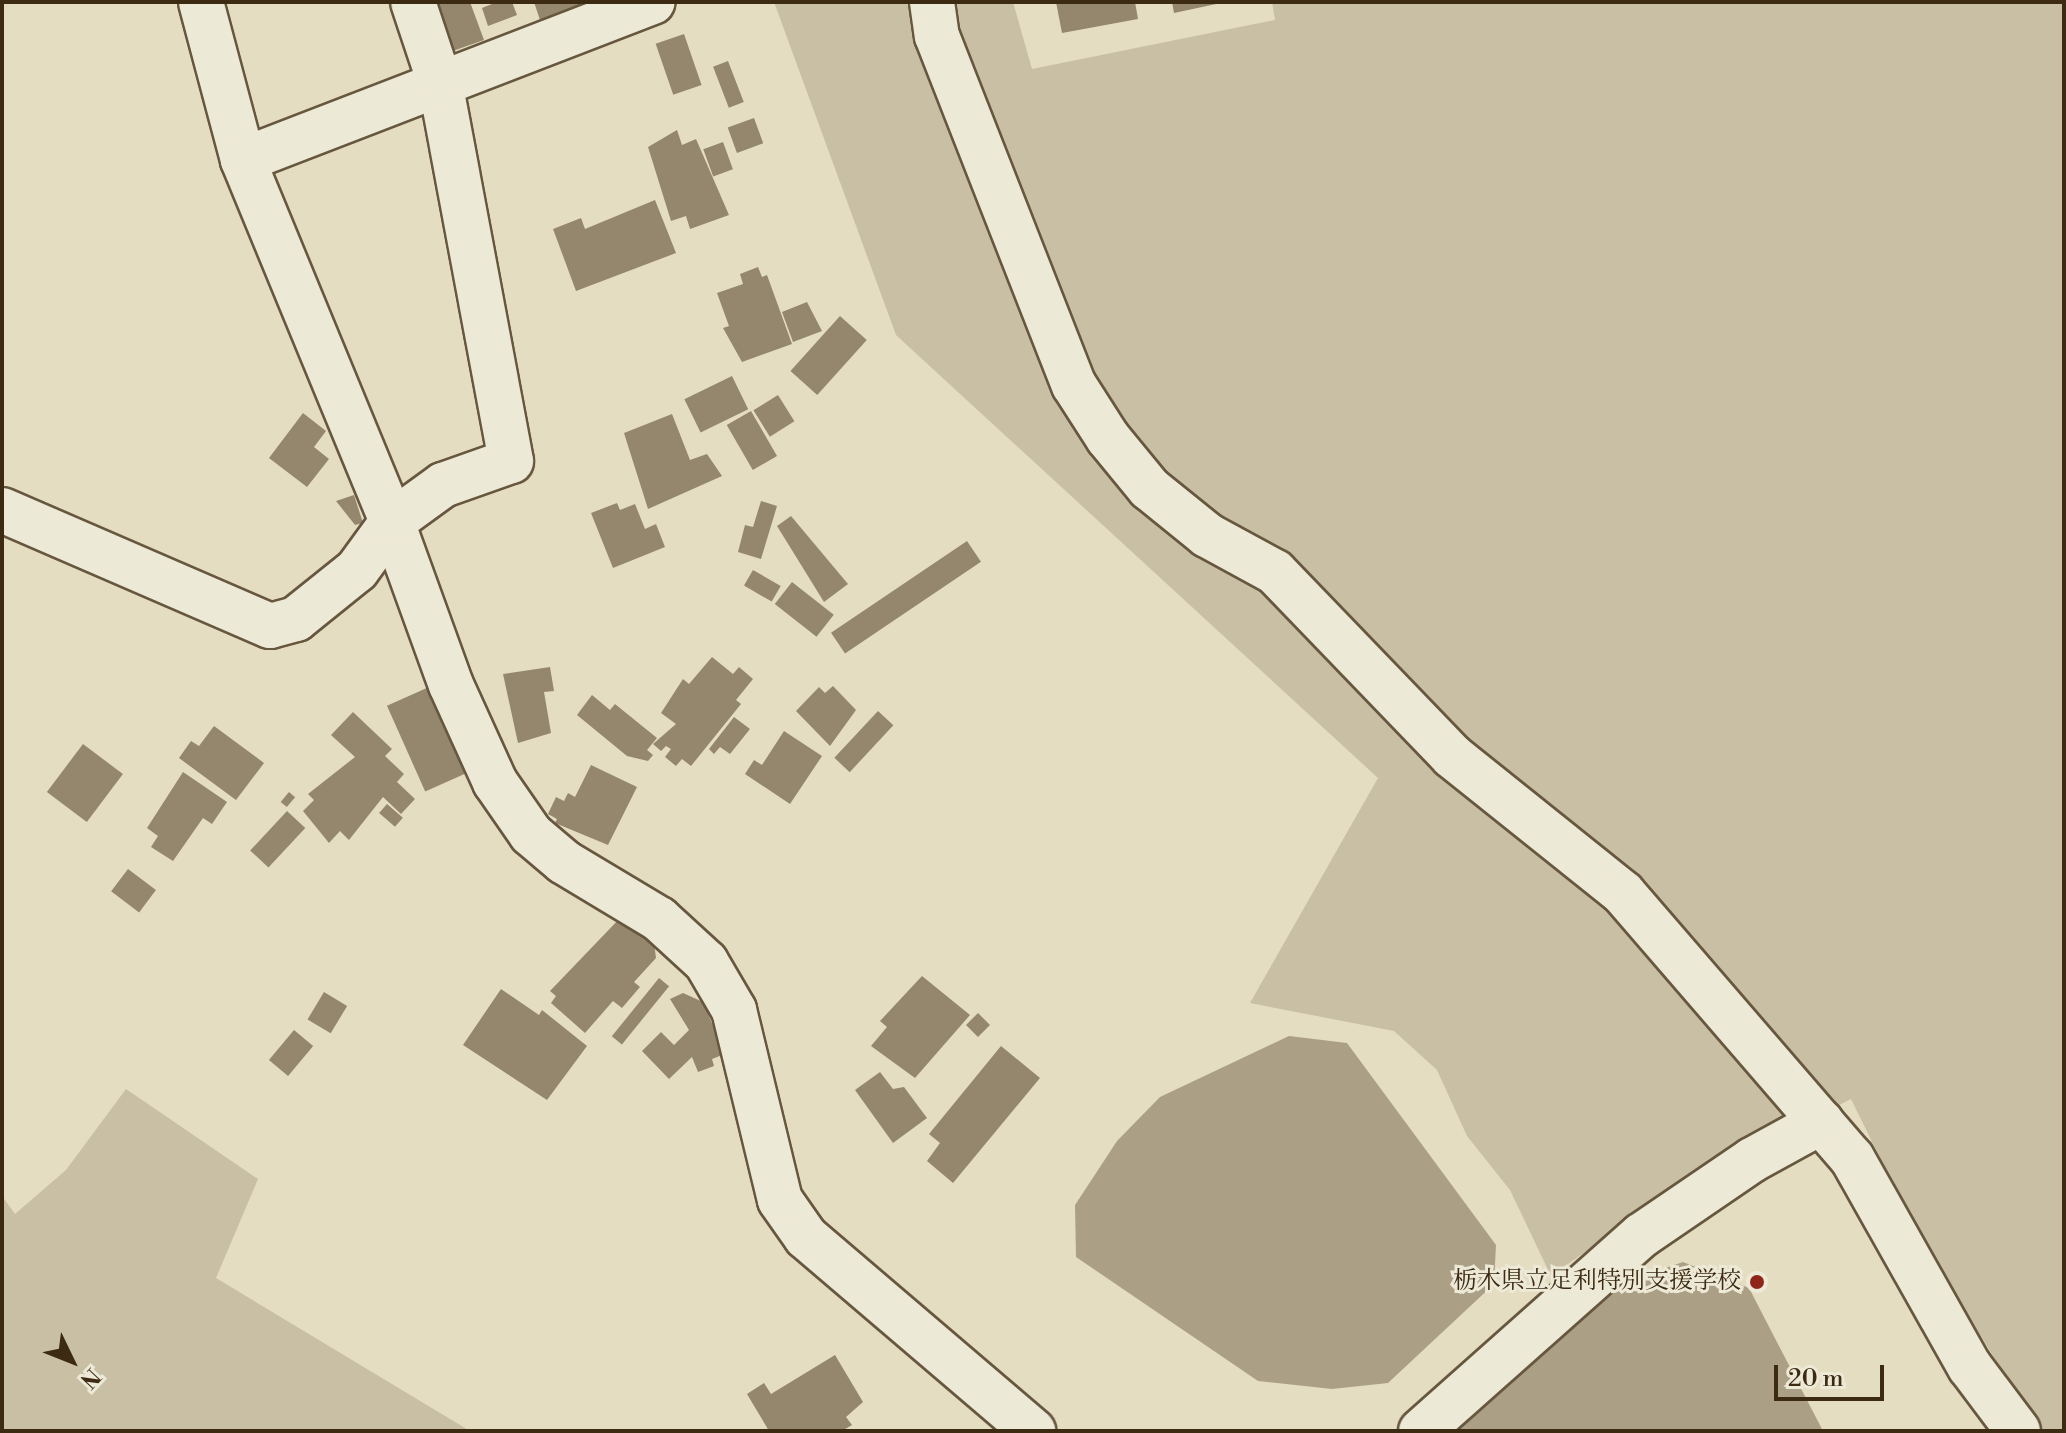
<!DOCTYPE html>
<html>
<head>
<meta charset="utf-8">
<style>
	body { margin:0 }
	#map { position:relative; width:2066px; height:1433px; overflow:hidden; background:#e4ddc2; font-family:"Libre Bodoni","Noto Serif JP",serif }
	div>[style] { position:absolute }
	.green>* { inset:0; background:#c8bfa4 }
	.water>* { inset:0; background:#aba086 }
	.building>* { inset:0; background:#94876e; transform-origin:0 0 }
	.roads { filter:drop-shadow(2px 0 #67573f) drop-shadow(-2px 0 #67573f) drop-shadow(0 2px #67573f) drop-shadow(0 -2px #67573f) }
	.street>* { height:44px; margin:-22px; padding:0 22px; transform-origin:22px; border-radius:22px; background:#ede9d7 }
	.secondary>* { height:44px; margin:-22px; padding:0 22px; transform-origin:22px; border-radius:22px; background:#ede9d7 }
	.dots>* { width:22px; height:22px; translate:-50% -50%; box-sizing:border-box; border:4px solid #ede9d7; border-radius:50% }
	span { translate:-50% -50%; white-space:nowrap; text-align:center; line-height:1.15; -webkit-text-stroke:6px #ede9d7; paint-order:stroke }
	.poi-label { font-size:24px; color:#3d2a13 }
	.right { translate:-100% -50%; text-align:right }
	.frame { position:absolute; inset:0; border:4px solid #3d2a13; pointer-events:none }
	.north { position:absolute; left:32px; top:1321px; width:80px; height:80px; -webkit-text-stroke:6px #ede9d7; paint-order:stroke; rotate:133deg; font-size:22px; font-weight:700; line-height:32px; text-align:center; color:#3d2a13 }
	.north::after { content:''; display:block; margin:auto; width:28px; height:36px; background:#3d2a13; clip-path:polygon(50% 0,100% 100%,50% 72%,0 100%) }
	.scale { position:absolute; left:1774px; top:1365px; width:110px; height:36px; box-sizing:border-box; border:4px solid #3d2a13; border-top:0; padding-left:10px; font-size:24px; line-height:28px; white-space:nowrap; color:#3d2a13; -webkit-text-stroke:6px #ede9d7; paint-order:stroke }
</style>
</head>
<body>
<div id="map">
	<div class="green">
		<div style="clip-path:polygon(774px 2px,1013px 2px,1032px 69px,1275px 20px,1272px 2px,2064px 2px,2064px 1431px,2039px 1431px,1914px 1227px,1851px 1099px,1677px 1187px,1551px 1276px,1510px 1190px,1467px 1136px,1437px 1070px,1394px 1031px,1250px 1003px,1378px 778px,896px 335px)"></div>
		<div style="clip-path:polygon(126px 1089px,258px 1179px,216px 1278px,470px 1431px,2px 1431px,2px 1196px,15px 1214px,66px 1170px)"></div>
	</div>
	<div class="water">
		<div style="clip-path:polygon(1289px 1036px,1347px 1043px,1496px 1245px,1494px 1284px,1388px 1383px,1332px 1389px,1258px 1381px,1076px 1257px,1075px 1205px,1117px 1141px,1160px 1097px)"></div>
		<div style="clip-path:polygon(1683px 1262px,1749px 1288px,1823px 1431px,1451px 1431px,1628px 1281px)"></div>
	</div>
	<div class="building">
		<div style="clip-path:polygon(432px 2px,470px 2px,484px 40px,450px 52px)"></div>
		<div style="clip-path:polygon(497px 2px,512px 2px,517px 15px,488px 26px,482px 8px)"></div>
		<div style="clip-path:polygon(534px 2px,593px 2px,569px 15px,568px 10px,540px 20px)"></div>
		<div style="clip-path:polygon(1056px 2px,1135px 2px,1138px 19px,1062px 33px)"></div>
		<div style="clip-path:polygon(1172px 2px,1220px 2px,1221px 3px,1174px 13px)"></div>
		<div style="left:684px;top:34px;width:54px;height:30px;rotate:71deg"></div>
		<div style="left:728px;top:61px;width:44px;height:16px;rotate:69deg"></div>
		<div style="left:754px;top:118px;width:27px;height:28px;rotate:70deg"></div>
		<div style="clip-path:polygon(677px 130px,682px 145px,696px 139px,729px 215px,690px 229px,686px 216px,671px 221px,648px 147px)"></div>
		<div style="left:723px;top:142px;width:29px;height:21px;rotate:70deg"></div>
		<div style="clip-path:polygon(655px 200px,676px 253px,576px 291px,553px 229px,581px 218px,585px 229px)"></div>
		<div style="clip-path:polygon(758px 267px,762px 277px,767px 275px,792px 344px,742px 362px,723px 328px,729px 326px,717px 293px,743px 284px,740px 274px)"></div>
		<div style="clip-path:polygon(807px 302px,822px 331px,793px 342px,782px 312px)"></div>
		<div style="left:840px;top:316px;width:36px;height:74px;rotate:42deg"></div>
		<div style="left:732px;top:376px;width:37px;height:53px;rotate:64deg"></div>
		<div style="left:778px;top:395px;width:31px;height:29px;rotate:58deg"></div>
		<div style="left:751px;top:411px;width:52px;height:28px;rotate:60deg"></div>
		<div style="clip-path:polygon(303px 413px,326px 431px,314px 447px,329px 459px,307px 487px,269px 458px)"></div>
		<div style="clip-path:polygon(672px 414px,690px 460px,707px 454px,722px 476px,648px 509px,624px 433px)"></div>
		<div style="clip-path:polygon(354px 495px,363px 523px,355px 525px,336px 501px)"></div>
		<div style="clip-path:polygon(761px 501px,777px 506px,761px 559px,738px 552px,745px 525px,753px 527px)"></div>
		<div style="clip-path:polygon(617px 503px,620px 510px,635px 504px,645px 529px,656px 524px,665px 547px,613px 568px,591px 513px)"></div>
		<div style="clip-path:polygon(791px 516px,848px 584px,824px 602px,777px 526px)"></div>
		<div style="left:967px;top:541px;width:25px;height:164px;rotate:56deg"></div>
		<div style="left:753px;top:570px;width:32px;height:18px;rotate:30deg"></div>
		<div style="left:792px;top:582px;width:53px;height:28px;rotate:38deg"></div>
		<div style="clip-path:polygon(712px 657px,733px 674px,739px 667px,753px 679px,736px 700px,741px 704px,691px 766px,682px 759px,676px 766px,665px 757px,671px 749px,666px 746px,661px 751px,653px 744px,676px 724px,661px 713px,683px 679px,689px 684px)"></div>
		<div style="clip-path:polygon(550px 667px,554px 691px,544px 692px,551px 733px,518px 743px,503px 674px)"></div>
		<div style="clip-path:polygon(833px 686px,856px 710px,830px 746px,796px 711px,819px 687px,825px 693px)"></div>
		<div style="left:429px;top:687px;width:94px;height:46px;rotate:66deg"></div>
		<div style="clip-path:polygon(592px 695px,610px 710px,615px 704px,657px 738px,647px 750px,653px 755px,648px 761px,627px 756px,577px 715px)"></div>
		<div style="left:878px;top:711px;width:21px;height:64px;rotate:43deg"></div>
		<div style="clip-path:polygon(353px 712px,392px 749px,385px 756px,404px 774px,397px 782px,415px 799px,401px 814px,383px 797px,349px 840px,340px 831px,329px 843px,303px 811px,314px 800px,308px 794px,355px 757px,331px 735px)"></div>
		<div style="clip-path:polygon(734px 717px,750px 729px,730px 754px,720px 747px,714px 754px,709px 749px)"></div>
		<div style="clip-path:polygon(214px 726px,264px 763px,236px 800px,179px 758px,191px 741px,199px 746px)"></div>
		<div style="clip-path:polygon(784px 731px,822px 756px,790px 804px,745px 774px,754px 760px,762px 765px)"></div>
		<div style="left:83px;top:744px;width:50px;height:60px;rotate:37deg"></div>
		<div style="clip-path:polygon(591px 765px,637px 787px,608px 845px,555px 823px,557px 819px,548px 814px,556px 797px,564px 801px,568px 793px,575px 797px)"></div>
		<div style="clip-path:polygon(183px 772px,227px 802px,212px 824px,203px 818px,173px 861px,151px 847px,158px 836px,147px 828px)"></div>
		<div style="left:289px;top:792px;width:8px;height:13px;rotate:40deg"></div>
		<div style="left:387px;top:804px;width:21px;height:12px;rotate:41deg"></div>
		<div style="left:287px;top:811px;width:25px;height:54px;rotate:43deg"></div>
		<div style="left:128px;top:869px;width:35px;height:28px;rotate:37deg"></div>
		<div style="clip-path:polygon(622px 916px,654px 943px,656px 958px,634px 982px,640px 987px,622px 1008px,613px 1001px,585px 1033px,551px 1003px,556px 996px,550px 991px)"></div>
		<div style="clip-path:polygon(922px 976px,970px 1015px,915px 1078px,871px 1046px,887px 1027px,880px 1021px)"></div>
		<div style="left:659px;top:978px;width:13px;height:75px;rotate:39deg"></div>
		<div style="clip-path:polygon(501px 989px,539px 1015px,542px 1010px,587px 1046px,547px 1100px,463px 1045px)"></div>
		<div style="left:324px;top:992px;width:27px;height:32px;rotate:31deg"></div>
		<div style="clip-path:polygon(683px 993px,703px 1002px,725px 1054px,712px 1059px,714px 1066px,698px 1072px,692px 1057px,669px 1079px,642px 1051px,661px 1032px,674px 1045px,689px 1030px,670px 999px)"></div>
		<div style="left:978px;top:1013px;width:17px;height:17px;rotate:45deg"></div>
		<div style="left:294px;top:1030px;width:25px;height:39px;rotate:40deg"></div>
		<div style="clip-path:polygon(1001px 1046px,1040px 1078px,953px 1183px,927px 1161px,940px 1143px,929px 1134px)"></div>
		<div style="clip-path:polygon(880px 1072px,893px 1089px,904px 1087px,927px 1118px,893px 1143px,855px 1090px)"></div>
		<div style="clip-path:polygon(835px 1355px,863px 1402px,846px 1417px,852px 1425px,842px 1431px,769px 1431px,747px 1394px,764px 1383px,771px 1394px)"></div>
	</div>
	<div class="roads">
		<div class="street">
			<div style="left:932px;top:2px;width:34px;rotate:82deg"></div>
			<div style="left:937px;top:36px;width:375px;rotate:68.6deg"></div>
			<div style="left:1074px;top:385px;width:63px;rotate:57.3deg"></div>
			<div style="left:1108px;top:438px;width:65px;rotate:50.6deg"></div>
			<div style="left:1149px;top:488px;width:75px;rotate:39deg"></div>
			<div style="left:1207px;top:535px;width:77px;rotate:28.6deg"></div>
			<div style="left:1275px;top:572px;width:255px;rotate:46.1deg"></div>
			<div style="left:1452px;top:756px;width:219px;rotate:38.7deg"></div>
			<div style="left:1623px;top:893px;width:350px;rotate:49.2deg"></div>
			<div style="left:1852px;top:1158px;width:240px;rotate:60.6deg"></div>
			<div style="left:1970px;top:1367px;width:80px;rotate:53.1deg"></div>
			<div style="left:243px;top:160px;width:439px;rotate:-21.1deg"></div>
			<div style="left:2px;top:510px;width:292px;rotate:23.4deg"></div>
			<div style="left:270px;top:626px;width:27px;rotate:-15deg"></div>
			<div style="left:296px;top:619px;width:78px;rotate:-38.8deg"></div>
			<div style="left:357px;top:570px;width:59px;rotate:-53.9deg"></div>
			<div style="left:392px;top:522px;width:63px;rotate:-36deg"></div>
			<div style="left:443px;top:485px;width:72px;rotate:-19.4deg"></div>
			<div style="left:511px;top:461px;width:385px;rotate:-100.6deg"></div>
			<div style="left:440px;top:83px;width:85px;rotate:-108.4deg"></div>
			<div style="left:392px;top:522px;width:173px;rotate:70.1deg"></div>
			<div style="left:451px;top:685px;width:107px;rotate:65.6deg"></div>
			<div style="left:495px;top:782px;width:63px;rotate:55.3deg"></div>
			<div style="left:531px;top:834px;width:43px;rotate:40.3deg"></div>
			<div style="left:564px;top:862px;width:111px;rotate:31deg"></div>
			<div style="left:659px;top:919px;width:64px;rotate:42.5deg"></div>
			<div style="left:706px;top:962px;width:56px;rotate:59.7deg"></div>
			<div style="left:734px;top:1010px;width:195px;rotate:76.4deg"></div>
			<div style="left:780px;top:1200px;width:45px;rotate:54.9deg"></div>
			<div style="left:806px;top:1237px;width:299px;rotate:40.5deg"></div>
			<div style="left:1421px;top:1431px;width:295px;rotate:-41.6deg"></div>
			<div style="left:1642px;top:1235px;width:133px;rotate:-34.3deg"></div>
			<div style="left:1752px;top:1160px;width:79px;rotate:-28.8deg"></div>
		</div>
		<div class="secondary">
			<div style="left:201px;top:2px;width:163px;rotate:75.1deg"></div>
			<div style="left:243px;top:160px;width:391px;rotate:67.6deg"></div>
		</div>
	</div>
	<div class="dots">
		<div style="left:1757px;top:1282px;background:#8f2418"></div>
	</div>
	<div class="poi-label">
		<span class="right" style="left:1741px;top:1282px">栃木県立足利特別支援学校</span>
	</div>
	<div class="frame"></div>
	<div class="north">N</div>
	<div class="scale">20 m</div>
</div>
</body>
</html>
